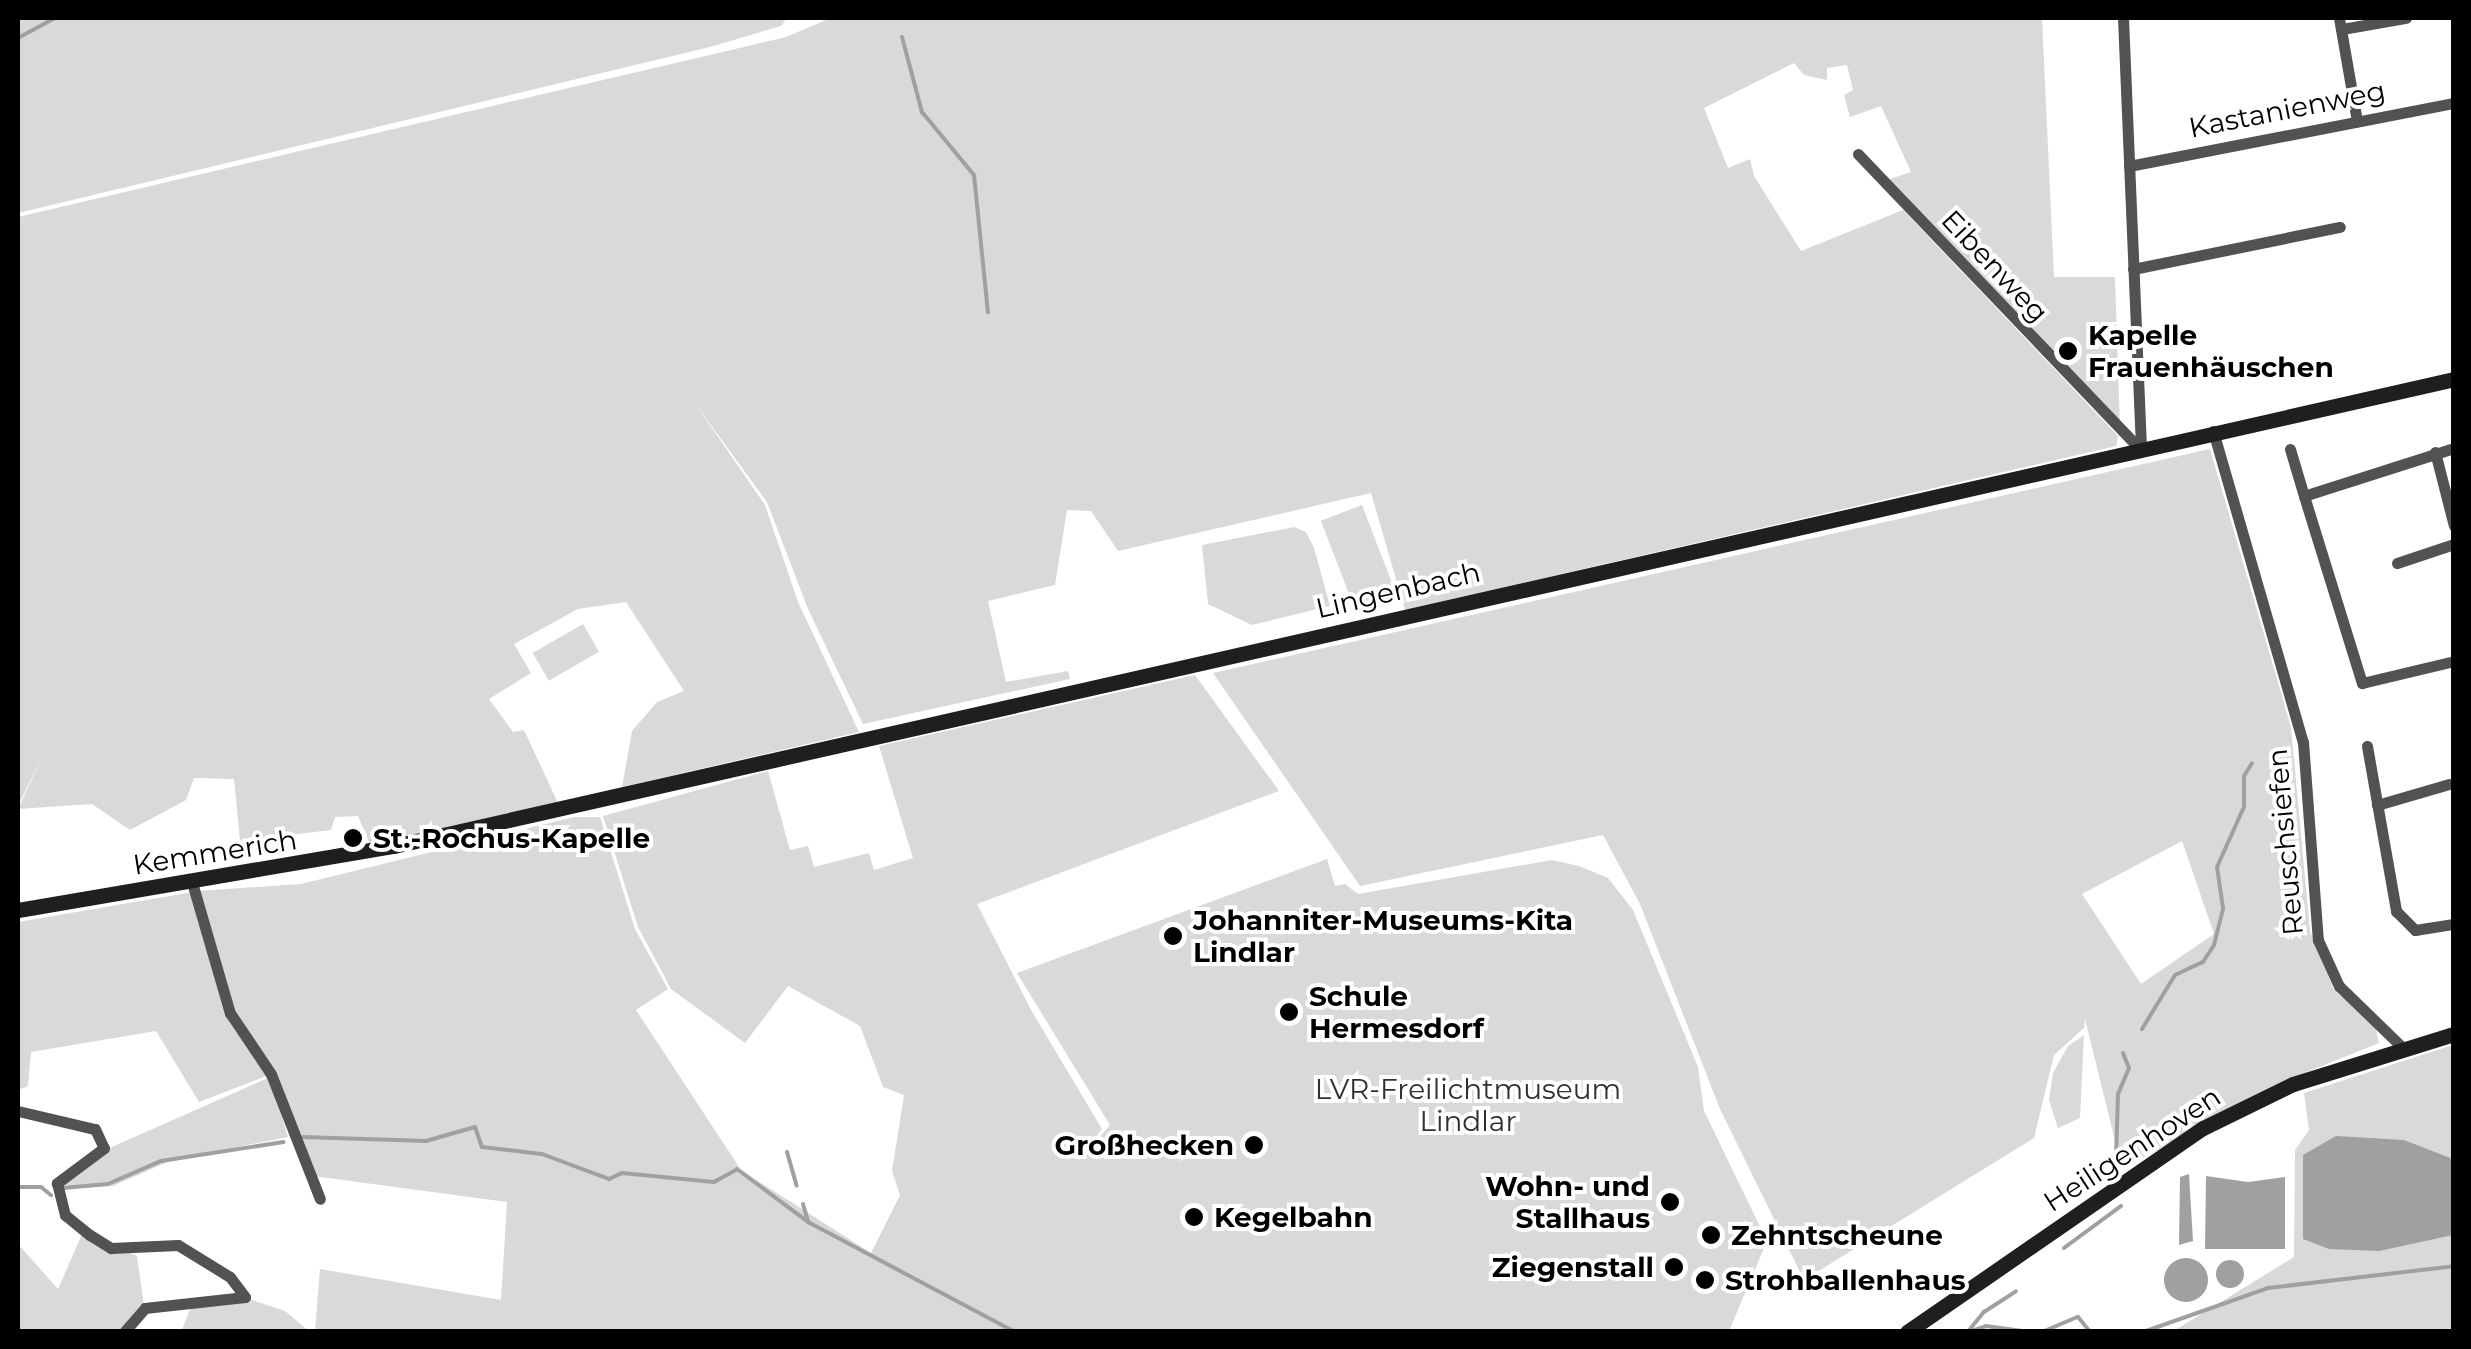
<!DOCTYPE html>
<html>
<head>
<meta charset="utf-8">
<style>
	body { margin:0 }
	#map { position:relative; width:2471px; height:1349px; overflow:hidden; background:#fff; font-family:Montserrat,sans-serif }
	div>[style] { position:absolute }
	.green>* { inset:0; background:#d9d9d9; transform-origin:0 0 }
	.water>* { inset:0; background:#a0a0a0 }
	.round { border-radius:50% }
	.stream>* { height:4px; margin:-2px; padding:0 2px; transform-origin:2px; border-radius:2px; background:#a0a0a0 }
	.street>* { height:11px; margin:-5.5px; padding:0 5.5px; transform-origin:5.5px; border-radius:5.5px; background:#525252 }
	.secondary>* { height:15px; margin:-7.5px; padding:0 7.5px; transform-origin:7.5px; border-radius:7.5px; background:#1f1f1f }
	.dots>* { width:28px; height:28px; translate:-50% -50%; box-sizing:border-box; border:5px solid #fff; border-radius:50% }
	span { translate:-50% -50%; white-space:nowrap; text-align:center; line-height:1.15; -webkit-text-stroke:8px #fff; paint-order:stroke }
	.street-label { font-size:28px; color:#000 }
	.poi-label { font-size:28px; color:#000; font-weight:700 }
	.left { translate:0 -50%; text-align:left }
	.right { translate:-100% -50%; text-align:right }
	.park-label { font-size:28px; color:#303030 }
	.frame { position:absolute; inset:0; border:20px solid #000; pointer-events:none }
</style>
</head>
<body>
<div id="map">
	<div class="green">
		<div style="clip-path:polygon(18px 18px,787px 18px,781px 26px,710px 47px,18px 213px)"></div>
		<div style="clip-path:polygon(831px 18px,2042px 18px,2054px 277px,2115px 277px,2120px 429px,1884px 181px,1911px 172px,1881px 106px,1850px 117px,1844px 95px,1853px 90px,1847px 65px,1827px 68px,1827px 80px,1804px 75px,1794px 63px,1704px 108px,1728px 168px,1750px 159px,1754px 176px,1801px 251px,1903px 210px,2118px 436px,2116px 446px,1405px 610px,1371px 493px,1118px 551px,1091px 511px,1067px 510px,1055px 585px,988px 601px,1006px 682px,1068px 671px,1070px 679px,863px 724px,808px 609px,767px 502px,694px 402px,765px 505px,798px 602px,859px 732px,622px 787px,632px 731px,657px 702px,684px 691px,626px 602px,578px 609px,514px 644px,531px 673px,489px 699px,513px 732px,524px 730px,558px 803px,371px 847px,358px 816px,335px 817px,331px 830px,240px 841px,234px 779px,194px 778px,186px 800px,130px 830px,92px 804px,18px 809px,43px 755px,18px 806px,18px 217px,786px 37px)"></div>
		<div style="clip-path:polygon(evenodd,2210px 449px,2291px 727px,2310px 931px,2334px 990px,2375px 1025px,2379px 1043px,2292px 1078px,2122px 1169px,2085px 1019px,2084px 1028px,2054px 1055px,2034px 1138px,1804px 1280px,1720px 1109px,1640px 904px,1603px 835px,1360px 886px,1213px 673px,2210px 449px,2182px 841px,2214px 934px,2141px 984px,2082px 894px,2182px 841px)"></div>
		<div style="left:1362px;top:505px;width:95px;height:44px;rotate:69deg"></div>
		<div style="clip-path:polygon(1294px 527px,1306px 532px,1314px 548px,1330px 606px,1252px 625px,1208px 604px,1202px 545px)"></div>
		<div style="left:583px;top:624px;width:32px;height:58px;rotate:60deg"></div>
		<div style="clip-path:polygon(1195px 675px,1279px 791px,977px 904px,1031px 1010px,1102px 1129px,1076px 1163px,1110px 1125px,1017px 973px,1327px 859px,1335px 886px,1345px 884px,1358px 894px,1552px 860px,1579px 866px,1608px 878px,1633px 910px,1698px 1067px,1704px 1111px,1767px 1241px,1729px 1331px,315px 1331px,320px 1269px,501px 1300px,507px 1202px,313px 1176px,294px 1125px,232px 1012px,196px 891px,301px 884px,574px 817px,600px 817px,635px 929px,668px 989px,636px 1010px,741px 1170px,871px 1253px,900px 1195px,892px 1171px,904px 1095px,883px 1087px,860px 1026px,788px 986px,745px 1043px,671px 989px,638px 927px,603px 816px,768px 771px,790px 850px,808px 846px,814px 867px,869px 853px,874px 870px,913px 858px,879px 746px)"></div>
		<div style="clip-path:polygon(193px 892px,222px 993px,269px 1075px,199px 1102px,156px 1031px,31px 1052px,28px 1086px,18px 1090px,18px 922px)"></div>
		<div style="clip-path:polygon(2084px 1035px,2080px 1118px,2058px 1128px,2049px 1100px,2053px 1073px,2068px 1046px)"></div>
		<div style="clip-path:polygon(2453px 1045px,2453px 1331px,2172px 1332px,2294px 1257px,2295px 1150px,2309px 1130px,2304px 1093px)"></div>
		<div style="clip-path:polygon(270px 1077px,288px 1137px,172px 1160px,113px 1186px,59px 1189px,105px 1150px)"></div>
		<div style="clip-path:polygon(83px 1232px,137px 1256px,144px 1306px,122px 1331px,18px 1331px,18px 1244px,58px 1289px)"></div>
		<div style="clip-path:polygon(246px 1298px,285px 1311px,309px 1331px,181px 1332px,191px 1307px)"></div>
	</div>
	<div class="water">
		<div style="clip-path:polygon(2336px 1136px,2404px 1140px,2453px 1159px,2453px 1235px,2379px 1251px,2329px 1249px,2303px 1239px,2303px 1155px)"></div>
		<div style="clip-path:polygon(2189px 1174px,2193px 1241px,2179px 1245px,2180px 1177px)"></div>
		<div style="clip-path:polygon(2206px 1176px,2248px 1182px,2285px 1177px,2285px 1249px,2205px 1249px)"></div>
		<div class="round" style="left:2164px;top:1258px;width:44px;height:44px"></div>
		<div class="round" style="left:2216px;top:1260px;width:28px;height:28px"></div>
	</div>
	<div class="stream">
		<div style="left:902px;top:37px;width:78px;rotate:75.1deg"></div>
		<div style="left:922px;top:112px;width:82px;rotate:50.5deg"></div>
		<div style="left:974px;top:175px;width:138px;rotate:84.2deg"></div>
		<div style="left:18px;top:38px;width:42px;rotate:-28.4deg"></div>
		<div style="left:2142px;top:1029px;width:63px;rotate:-58.6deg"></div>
		<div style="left:2175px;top:975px;width:31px;rotate:-25deg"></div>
		<div style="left:2203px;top:962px;width:20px;rotate:-57deg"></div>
		<div style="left:2214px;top:945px;width:38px;rotate:-76deg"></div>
		<div style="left:2223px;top:908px;width:41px;rotate:-98.3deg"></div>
		<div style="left:2217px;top:867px;width:66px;rotate:-65.8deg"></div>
		<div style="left:2244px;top:807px;width:31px;rotate:-90deg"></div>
		<div style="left:2244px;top:776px;width:15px;rotate:-58deg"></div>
		<div style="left:303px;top:1137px;width:123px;rotate:1.9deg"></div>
		<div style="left:426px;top:1141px;width:51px;rotate:-15.9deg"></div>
		<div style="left:475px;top:1127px;width:21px;rotate:71deg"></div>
		<div style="left:482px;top:1147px;width:60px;rotate:6.7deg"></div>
		<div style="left:542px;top:1154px;width:72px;rotate:20.5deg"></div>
		<div style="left:609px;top:1179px;width:14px;rotate:-25deg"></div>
		<div style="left:622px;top:1173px;width:92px;rotate:5.6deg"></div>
		<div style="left:714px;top:1182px;width:26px;rotate:-29deg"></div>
		<div style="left:737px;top:1169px;width:89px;rotate:36.7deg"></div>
		<div style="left:787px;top:1152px;width:35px;rotate:74deg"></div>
		<div style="left:2116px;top:1158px;width:64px;rotate:-88.2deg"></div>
		<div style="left:2118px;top:1094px;width:28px;rotate:-67deg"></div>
		<div style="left:2129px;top:1068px;width:16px;rotate:-112deg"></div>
		<div style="left:18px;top:1187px;width:23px"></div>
		<div style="left:41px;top:1187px;width:13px;rotate:39deg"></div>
		<div style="left:63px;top:1188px;width:45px;rotate:-5.1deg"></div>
		<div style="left:108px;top:1184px;width:58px;rotate:-23.5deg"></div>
		<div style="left:161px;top:1161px;width:124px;rotate:-8.8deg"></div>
		<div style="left:803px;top:1204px;width:19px;rotate:74deg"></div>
		<div style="left:808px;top:1222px;width:234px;rotate:28deg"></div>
		<div style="left:2064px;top:1248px;width:71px;rotate:-36.4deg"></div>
		<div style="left:1970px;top:1329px;width:22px;rotate:-51deg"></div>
		<div style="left:1984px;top:1312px;width:38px;rotate:-33deg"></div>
		<div style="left:1968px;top:1332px;width:19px;rotate:-18deg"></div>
		<div style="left:1986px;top:1326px;width:44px;rotate:7.8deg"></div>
		<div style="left:2042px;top:1332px;width:39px;rotate:-23deg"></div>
		<div style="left:2078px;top:1317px;width:19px;rotate:51deg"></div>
		<div style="left:2143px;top:1332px;width:133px;rotate:-19.4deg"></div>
		<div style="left:2268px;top:1288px;width:187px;rotate:-6.7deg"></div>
	</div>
	<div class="street">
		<div style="left:2123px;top:18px;width:432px;rotate:87.6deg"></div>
		<div style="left:2339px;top:18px;width:105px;rotate:80.1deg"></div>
		<div style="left:2342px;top:29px;width:65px;rotate:-9.8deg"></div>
		<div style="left:1858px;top:154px;width:410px;rotate:46.3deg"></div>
		<div style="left:2129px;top:166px;width:331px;rotate:-11deg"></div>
		<div style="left:2133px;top:269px;width:211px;rotate:-11.5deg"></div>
		<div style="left:2213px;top:431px;width:324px;rotate:73.9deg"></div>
		<div style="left:2303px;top:742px;width:199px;rotate:85.7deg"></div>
		<div style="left:2318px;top:940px;width:51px;rotate:65.5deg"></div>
		<div style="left:2339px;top:986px;width:91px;rotate:44.1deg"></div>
		<div style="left:2454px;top:448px;width:157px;rotate:162.3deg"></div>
		<div style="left:2304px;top:496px;width:196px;rotate:72.8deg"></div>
		<div style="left:2362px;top:683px;width:95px;rotate:-13.4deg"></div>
		<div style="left:2290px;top:449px;width:49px;rotate:73.4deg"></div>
		<div style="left:2435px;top:452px;width:76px;rotate:75.6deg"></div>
		<div style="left:2397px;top:563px;width:60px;rotate:-18.4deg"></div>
		<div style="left:2367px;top:746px;width:168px;rotate:80deg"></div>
		<div style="left:2396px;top:911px;width:27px;rotate:45deg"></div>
		<div style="left:2415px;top:930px;width:39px;rotate:-9deg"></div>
		<div style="left:2377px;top:805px;width:75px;rotate:-16.3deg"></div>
		<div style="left:191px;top:879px;width:140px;rotate:73.8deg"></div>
		<div style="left:230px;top:1013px;width:73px;rotate:56.1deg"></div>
		<div style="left:271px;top:1074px;width:134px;rotate:68.6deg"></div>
		<div style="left:18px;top:1111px;width:79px;rotate:13.2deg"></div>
		<div style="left:95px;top:1129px;width:21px;rotate:65deg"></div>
		<div style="left:104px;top:1148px;width:59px;rotate:143.3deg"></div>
		<div style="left:57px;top:1183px;width:33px;rotate:76deg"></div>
		<div style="left:65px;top:1215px;width:32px;rotate:39deg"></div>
		<div style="left:90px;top:1235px;width:25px;rotate:32deg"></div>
		<div style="left:111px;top:1248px;width:67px;rotate:-2.6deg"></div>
		<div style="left:178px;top:1245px;width:61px;rotate:31.6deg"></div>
		<div style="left:230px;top:1277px;width:25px;rotate:53deg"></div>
		<div style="left:245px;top:1297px;width:101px;rotate:173.7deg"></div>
		<div style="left:145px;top:1308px;width:32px;rotate:131deg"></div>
	</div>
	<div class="secondary">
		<div style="left:18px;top:910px;width:381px;rotate:-9.7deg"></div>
		<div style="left:394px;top:846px;width:2112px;rotate:-12.77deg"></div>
		<div style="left:1907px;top:1332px;width:359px;rotate:-34.6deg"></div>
		<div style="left:2203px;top:1128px;width:100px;rotate:-26.1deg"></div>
		<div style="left:2293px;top:1084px;width:169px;rotate:-17.3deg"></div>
	</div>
	<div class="dots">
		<div style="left:2068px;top:351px;background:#000"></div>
		<div style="left:353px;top:838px;background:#000"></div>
		<div style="left:1173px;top:936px;background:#000"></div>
		<div style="left:1289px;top:1012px;background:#000"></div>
		<div style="left:1254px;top:1145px;background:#000"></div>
		<div style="left:1670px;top:1202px;background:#000"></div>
		<div style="left:1194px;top:1217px;background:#000"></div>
		<div style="left:1711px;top:1235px;background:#000"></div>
		<div style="left:1674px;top:1267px;background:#000"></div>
		<div style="left:1705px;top:1280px;background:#000"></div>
	</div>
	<div class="street-label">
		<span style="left:2287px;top:109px;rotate:-11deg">Kastanienweg</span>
		<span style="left:1995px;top:266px;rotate:47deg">Eibenweg</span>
		<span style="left:1398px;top:590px;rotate:-13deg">Lingenbach</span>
		<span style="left:2285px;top:842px;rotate:-95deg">Reuschsiefen</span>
		<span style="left:215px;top:852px;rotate:-9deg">Kemmerich</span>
		<span style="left:2132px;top:1149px;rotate:-33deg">Heiligenhoven</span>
	</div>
	<div class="poi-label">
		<span class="left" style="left:2088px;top:351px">Kapelle<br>Frauenhäuschen</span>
		<span class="left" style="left:373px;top:838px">St.-Rochus-Kapelle</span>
		<span class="left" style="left:1193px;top:936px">Johanniter-Museums-Kita<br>Lindlar</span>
		<span class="left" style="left:1309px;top:1012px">Schule<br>Hermesdorf</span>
		<span class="right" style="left:1234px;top:1145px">Großhecken</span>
		<span class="right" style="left:1650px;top:1202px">Wohn- und<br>Stallhaus</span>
		<span class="left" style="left:1214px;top:1217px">Kegelbahn</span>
		<span class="left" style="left:1731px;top:1235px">Zehntscheune</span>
		<span class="right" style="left:1654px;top:1267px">Ziegenstall</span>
		<span class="left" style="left:1725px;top:1280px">Strohballenhaus</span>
	</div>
	<div class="park-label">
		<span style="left:1468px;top:1105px">LVR-Freilichtmuseum<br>Lindlar</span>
	</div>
	<div class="frame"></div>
</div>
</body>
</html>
